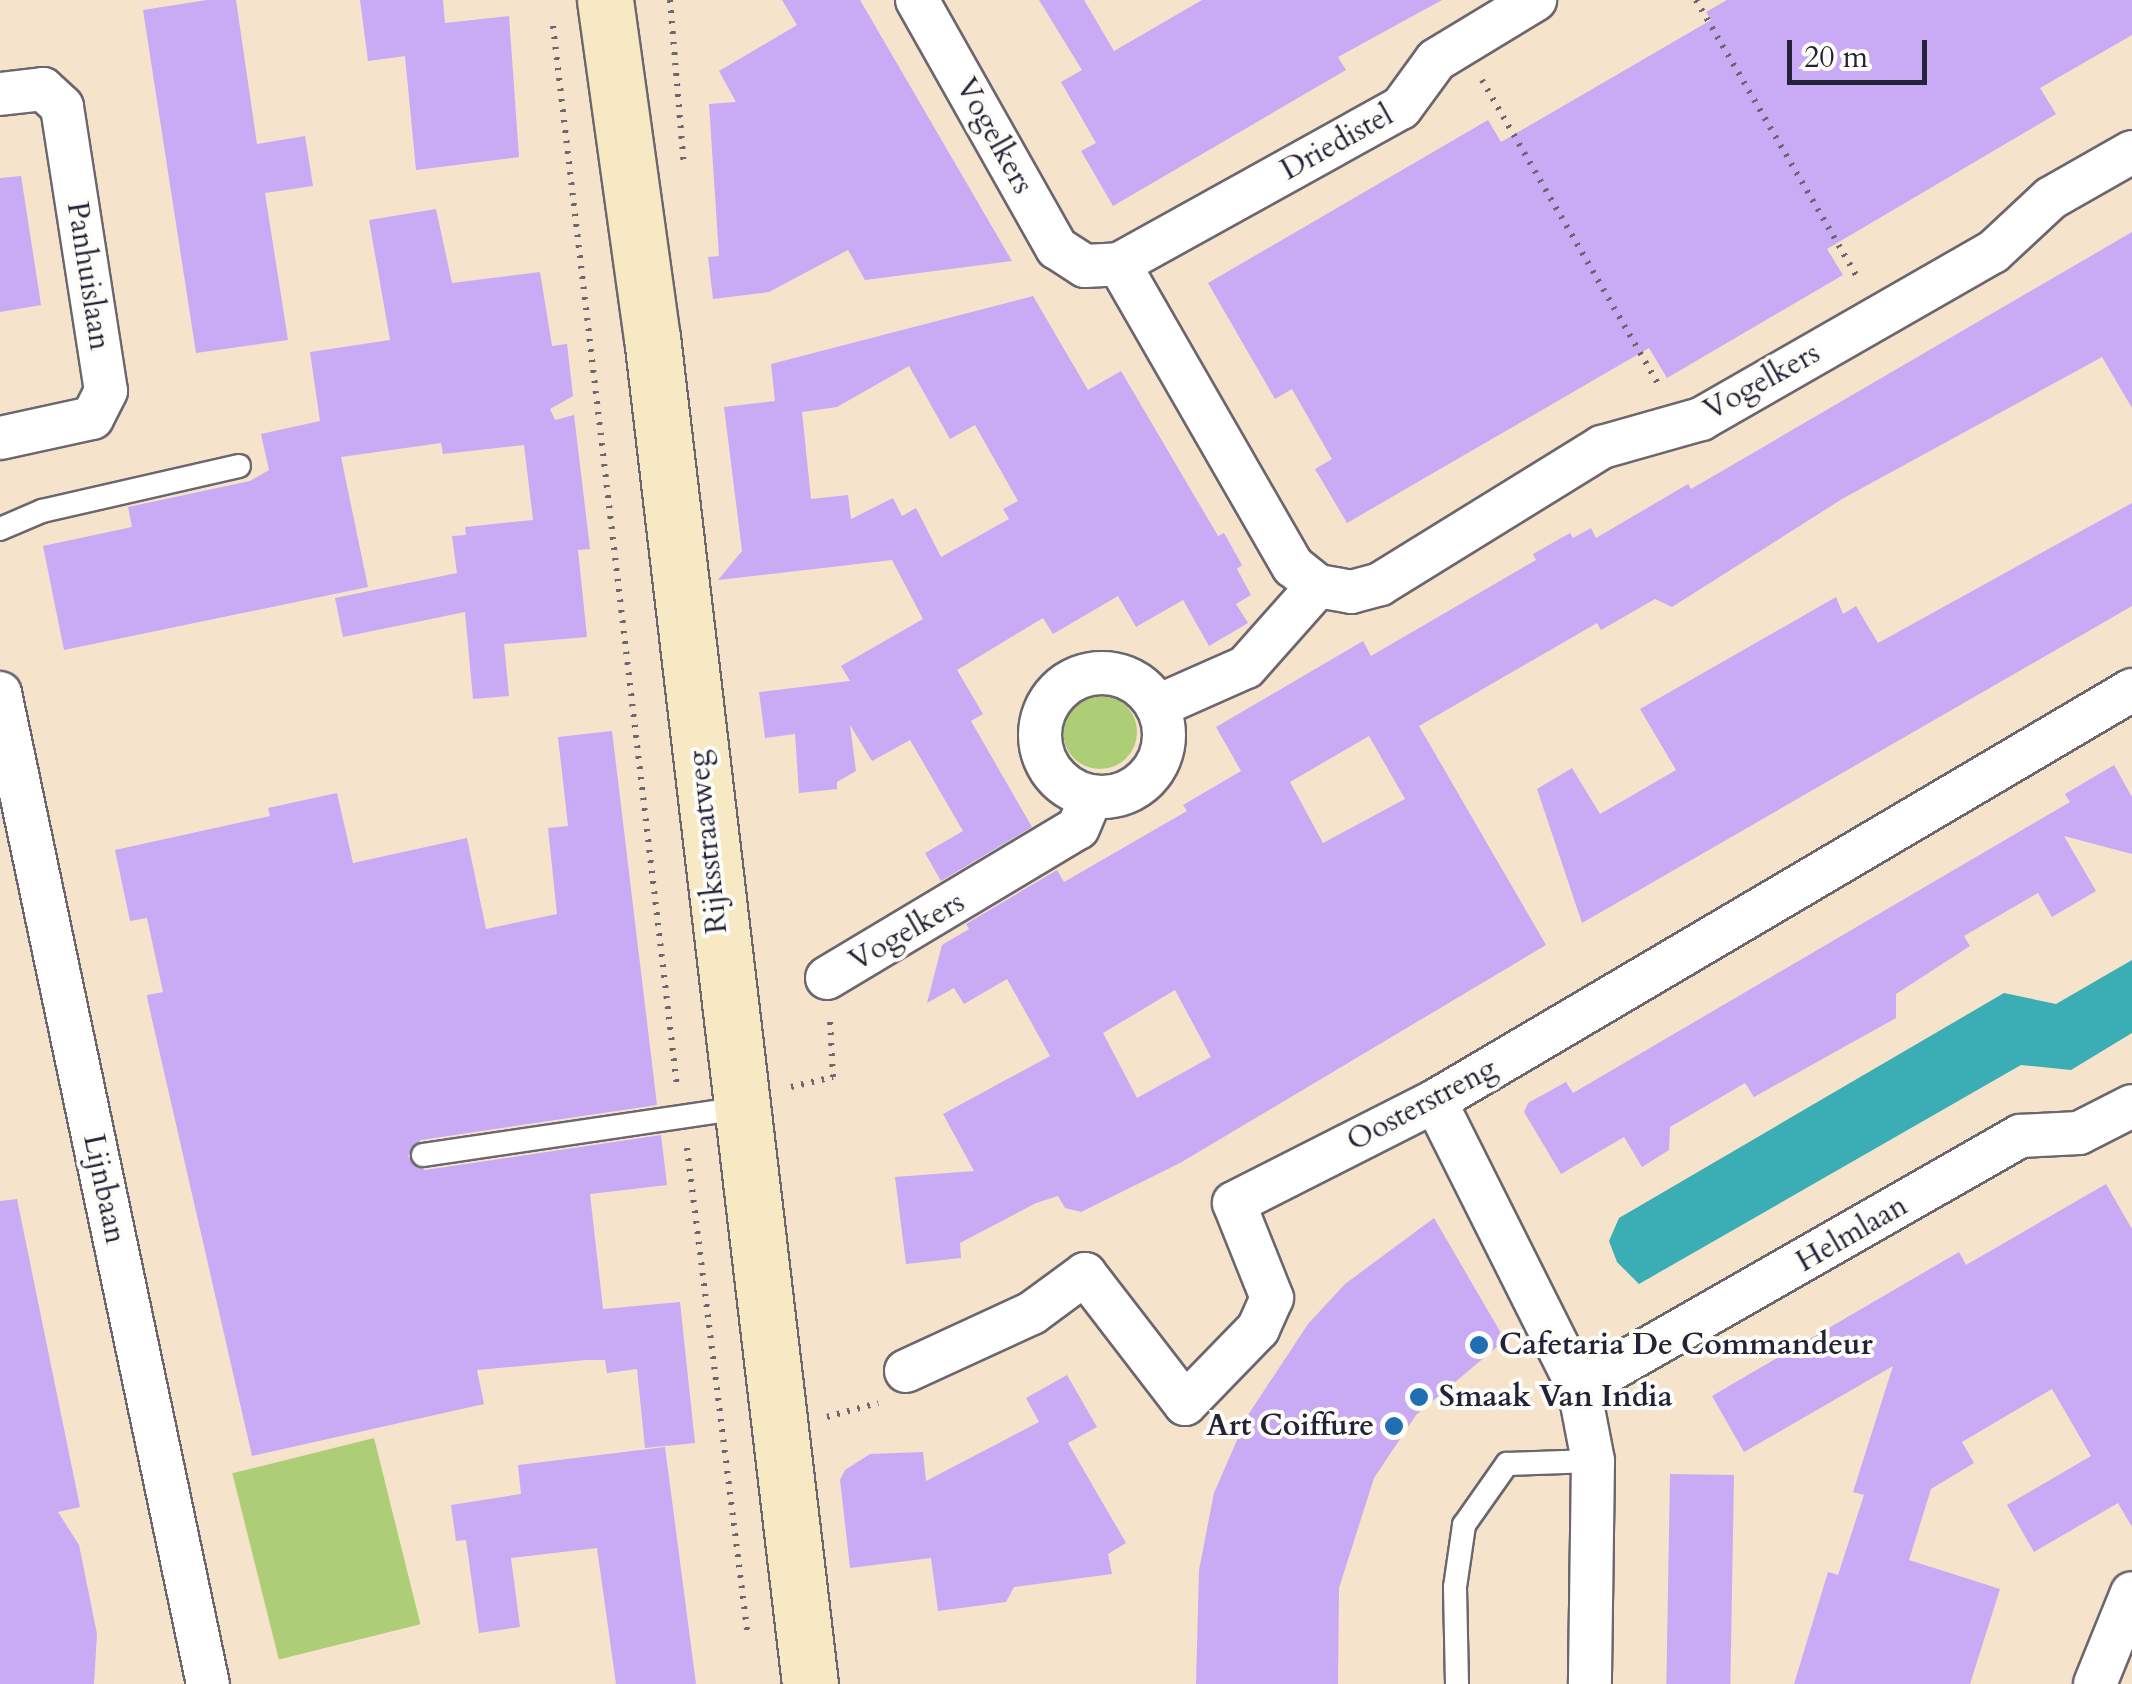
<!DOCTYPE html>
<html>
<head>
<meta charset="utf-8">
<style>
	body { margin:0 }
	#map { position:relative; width:2132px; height:1684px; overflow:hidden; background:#f6e3cc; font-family:Cardo,serif }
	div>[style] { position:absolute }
	.green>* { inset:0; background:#adce76; transform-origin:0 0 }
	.round { border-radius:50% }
	.water>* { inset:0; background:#3badb4 }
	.building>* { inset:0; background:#c9aaf5; transform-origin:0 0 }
	.path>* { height:6px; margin-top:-3px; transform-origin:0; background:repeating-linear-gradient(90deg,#6c666e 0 2.5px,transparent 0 10.5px) }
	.roads { filter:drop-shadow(2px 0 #6c666e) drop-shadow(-2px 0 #6c666e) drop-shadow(0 2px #6c666e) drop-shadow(0 -2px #6c666e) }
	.service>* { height:22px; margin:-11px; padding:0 11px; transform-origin:11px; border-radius:11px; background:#fff }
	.minor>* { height:42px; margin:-21px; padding:0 21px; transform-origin:21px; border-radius:21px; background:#fff }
	.minor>.ring { margin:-21px; padding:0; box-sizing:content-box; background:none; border:42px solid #fff; border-radius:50% }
	.secondary>* { height:55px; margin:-27.5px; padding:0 27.5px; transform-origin:27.5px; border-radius:27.5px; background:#f6e9c3 }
	.dots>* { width:28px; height:28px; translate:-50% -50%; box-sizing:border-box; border:5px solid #fdfcf7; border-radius:50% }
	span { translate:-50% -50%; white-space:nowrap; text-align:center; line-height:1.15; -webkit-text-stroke:8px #fdfcf7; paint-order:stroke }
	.street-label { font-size:30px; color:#22223b }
	.poi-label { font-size:30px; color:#22223b; font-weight:700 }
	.left { translate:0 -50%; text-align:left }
	.right { translate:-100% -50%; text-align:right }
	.scale { position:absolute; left:1787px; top:40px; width:140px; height:45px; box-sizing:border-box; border:5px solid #22223b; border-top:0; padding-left:12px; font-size:30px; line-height:35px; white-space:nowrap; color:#22223b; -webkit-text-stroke:8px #fdfcf7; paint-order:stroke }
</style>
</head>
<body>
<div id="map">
	<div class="green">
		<div class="round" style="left:1063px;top:695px;width:74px;height:74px"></div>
		<div style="left:374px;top:1438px;width:192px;height:146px;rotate:76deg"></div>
	</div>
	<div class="water">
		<div style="clip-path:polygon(2132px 960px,2132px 1033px,2071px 1070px,2021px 1065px,1639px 1284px,1617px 1262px,1609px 1241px,1619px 1218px,2004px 993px,2056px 1004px)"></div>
	</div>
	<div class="building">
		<div style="clip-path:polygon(207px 0,236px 0,257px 144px,305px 136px,313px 186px,265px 193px,288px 340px,196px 353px,143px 10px)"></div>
		<div style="clip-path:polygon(360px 0,443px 0,445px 23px,509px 16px,519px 157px,416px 170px,405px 56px,368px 61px)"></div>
		<div style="clip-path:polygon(782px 0,860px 0,1012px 261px,865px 280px,848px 250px,769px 292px,713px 299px,708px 257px,719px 256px,709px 104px,736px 102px,719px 71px,797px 25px)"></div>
		<div style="clip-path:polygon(1039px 0,1084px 0,1114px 51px,1202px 0,1442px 0,1338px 57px,1346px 70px,1113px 206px,1081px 151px,1096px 143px,1061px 82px,1082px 70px)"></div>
		<div style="clip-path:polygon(1727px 0,2132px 0,2132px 35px,2040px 88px,2056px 114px,1827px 249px,1843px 275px,1667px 378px,1649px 348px,1347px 523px,1315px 469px,1332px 459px,1292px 389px,1275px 399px,1208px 283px,1488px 120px,1501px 142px,1711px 20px,1706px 12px)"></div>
		<div style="clip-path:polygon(21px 176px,41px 305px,0 312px,0 178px)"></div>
		<div style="clip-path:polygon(436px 209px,452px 283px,540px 272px,552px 346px,567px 344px,573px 396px,550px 409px,555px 420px,574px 415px,590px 549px,578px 550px,587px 637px,504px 644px,509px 696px,473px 699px,465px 612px,343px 637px,335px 598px,457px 573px,452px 536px,466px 535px,465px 527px,533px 520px,524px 445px,443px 454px,441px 443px,341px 457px,368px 587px,64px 650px,43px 546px,132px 527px,128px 507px,250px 481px,269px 470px,261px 434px,320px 421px,310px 352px,390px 340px,369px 220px)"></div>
		<div style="clip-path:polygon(evenodd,2132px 232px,2132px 408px,2102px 357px,1842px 499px,1672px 607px,1655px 599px,1601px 630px,1597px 623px,1419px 726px,1546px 945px,1180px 1163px,1081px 1212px,1065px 1208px,1058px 1196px,1036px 1203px,960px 1243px,961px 1258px,906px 1264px,895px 1177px,974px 1171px,943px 1114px,1050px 1056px,1007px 979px,964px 1004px,954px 988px,927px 1003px,942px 945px,969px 929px,966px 924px,1057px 870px,1064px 882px,1187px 811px,1183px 805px,1241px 771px,1216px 727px,1363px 641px,1371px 656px,1536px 560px,1533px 554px,1570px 533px,1573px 538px,1591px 528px,1596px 538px,1688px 484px,1691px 489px,2132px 232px,1369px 736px,1405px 799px,1323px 843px,1290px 782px,1369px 736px,2132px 232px,1175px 990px,1211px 1057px,1137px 1098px,1103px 1033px,1175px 990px)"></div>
		<div style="clip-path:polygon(evenodd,1033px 296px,1088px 390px,1121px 371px,1218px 536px,1224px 533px,1242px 565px,1237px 569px,1251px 595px,1236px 604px,1248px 623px,1209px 646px,1183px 600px,1136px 627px,1118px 596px,1053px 634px,1043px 618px,957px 670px,983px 714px,971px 721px,1032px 827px,941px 881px,925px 853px,963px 831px,910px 740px,872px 761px,850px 725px,856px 771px,837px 782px,837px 789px,799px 793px,795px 734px,765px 738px,759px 692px,850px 681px,841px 666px,923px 619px,892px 560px,718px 580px,742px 551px,724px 407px,775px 401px,771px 364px,1033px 296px,909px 366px,950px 439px,975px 425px,1018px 501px,1003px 509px,1009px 519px,941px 557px,916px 508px,902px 516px,893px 498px,851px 519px,848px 495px,811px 499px,802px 412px,837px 407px,909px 366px)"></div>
		<div style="clip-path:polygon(2132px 503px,2132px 606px,1582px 923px,1537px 789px,1572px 768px,1600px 814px,1676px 770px,1640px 709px,1836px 597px,1843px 614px,1856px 606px,1878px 643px)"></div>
		<div style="clip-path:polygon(612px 731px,657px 1105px,421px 1140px,408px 1156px,425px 1170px,661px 1135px,667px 1185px,590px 1194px,603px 1309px,680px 1302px,695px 1443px,645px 1448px,637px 1369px,607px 1373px,605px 1360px,586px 1360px,477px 1370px,484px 1404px,252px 1456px,148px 1002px,147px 995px,163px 992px,147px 918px,130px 921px,115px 850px,270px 816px,268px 808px,337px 793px,353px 863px,467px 838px,486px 929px,557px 914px,548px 828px,568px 826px,558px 737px)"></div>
		<div style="clip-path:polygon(2114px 765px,2132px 797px,2132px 854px,2064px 836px,2096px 891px,2052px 917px,2038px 893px,1964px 936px,1970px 946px,1896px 994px,1896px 1018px,1754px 1097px,1745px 1083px,1670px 1127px,1669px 1150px,1642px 1167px,1624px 1137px,1561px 1174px,1524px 1112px,1528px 1103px,1566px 1082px,1573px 1093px,2070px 802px,2065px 794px)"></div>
		<div style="clip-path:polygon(2106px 1184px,2132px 1229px,2132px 1527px,2118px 1503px,2034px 1552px,2007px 1505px,2091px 1456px,2052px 1389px,1962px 1442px,1974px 1463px,1931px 1489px,1909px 1560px,2000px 1589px,1970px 1684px,1794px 1684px,1828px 1572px,1838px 1575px,1864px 1495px,1853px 1492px,1893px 1366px,1744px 1452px,1712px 1396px,1959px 1252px,1966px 1265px)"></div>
		<div style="clip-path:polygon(17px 1199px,80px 1507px,58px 1512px,79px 1545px,97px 1634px,94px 1684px,0 1684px,0 1201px)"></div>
		<div style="clip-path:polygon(1434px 1218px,1505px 1340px,1416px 1415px,1374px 1478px,1339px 1588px,1338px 1684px,1196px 1684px,1199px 1570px,1214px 1493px,1248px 1415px,1308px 1324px,1345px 1284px)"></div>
		<div style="clip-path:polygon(1067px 1375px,1097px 1427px,1068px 1443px,1126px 1543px,1108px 1554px,1112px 1574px,1014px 1587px,1006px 1602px,938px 1611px,931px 1558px,850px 1568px,840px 1480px,845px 1470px,870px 1454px,923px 1452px,926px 1481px,1039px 1422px,1026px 1398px)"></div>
		<div style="clip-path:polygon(665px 1447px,696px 1684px,616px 1684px,597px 1548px,511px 1558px,520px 1627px,479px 1633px,466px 1540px,456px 1541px,451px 1505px,521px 1494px,518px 1465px)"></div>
		<div style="left:1670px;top:1474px;width:64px;height:210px;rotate:1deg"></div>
	</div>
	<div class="path">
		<div style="left:670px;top:0;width:167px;rotate:85.2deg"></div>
		<div style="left:1696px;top:0;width:324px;rotate:59.8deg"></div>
		<div style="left:553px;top:26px;width:1067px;rotate:83.33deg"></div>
		<div style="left:1482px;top:80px;width:353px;rotate:59.9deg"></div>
		<div style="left:791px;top:1087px;width:43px;rotate:-13.4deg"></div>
		<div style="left:833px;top:1077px;width:58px;rotate:-93deg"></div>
		<div style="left:687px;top:1148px;width:493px;rotate:82.9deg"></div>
		<div style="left:827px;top:1417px;width:53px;rotate:-15.4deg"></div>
	</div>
	<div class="roads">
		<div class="service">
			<div style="left:0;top:529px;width:46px;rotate:-23.2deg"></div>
			<div style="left:42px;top:511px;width:202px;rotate:-12.9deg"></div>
			<div style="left:423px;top:1155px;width:320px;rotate:-8.4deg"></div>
			<div style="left:1457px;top:1684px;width:97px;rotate:-91.2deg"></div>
			<div style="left:1455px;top:1587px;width:63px;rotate:-81.7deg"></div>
			<div style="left:1464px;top:1525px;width:75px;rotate:-54.8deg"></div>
			<div style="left:1507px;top:1464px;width:86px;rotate:-2deg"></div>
		</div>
		<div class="minor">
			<div style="left:917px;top:0;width:285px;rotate:60.6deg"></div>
			<div style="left:1057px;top:248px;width:33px;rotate:33deg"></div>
			<div style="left:1085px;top:266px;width:34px;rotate:-3deg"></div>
			<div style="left:1119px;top:264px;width:349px;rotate:60.1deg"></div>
			<div style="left:1293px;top:566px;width:32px;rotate:39deg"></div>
			<div style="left:1318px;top:586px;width:34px;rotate:10deg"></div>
			<div style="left:1351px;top:592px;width:30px;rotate:-15deg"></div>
			<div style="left:1380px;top:584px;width:261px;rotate:-31.7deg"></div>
			<div style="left:1602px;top:447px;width:103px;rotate:-15.8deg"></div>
			<div style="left:1701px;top:419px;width:336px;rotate:-29.8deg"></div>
			<div style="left:1993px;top:252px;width:79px;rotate:-43deg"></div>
			<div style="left:2051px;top:198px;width:93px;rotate:-29.6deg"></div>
			<div style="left:0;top:94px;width:43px;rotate:-6.6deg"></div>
			<div style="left:43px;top:89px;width:26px;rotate:43deg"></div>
			<div style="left:62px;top:107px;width:287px;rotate:81.2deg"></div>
			<div style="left:106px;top:391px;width:30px;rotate:117deg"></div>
			<div style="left:92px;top:418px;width:94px;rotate:167.7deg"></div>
			<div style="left:1119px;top:264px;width:322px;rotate:-29deg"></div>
			<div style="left:1401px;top:108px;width:59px;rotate:-53.9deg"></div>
			<div style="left:1436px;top:60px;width:116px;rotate:-31.2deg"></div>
			<div class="ring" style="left:1040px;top:673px;width:82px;height:82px"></div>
			<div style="left:0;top:693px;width:1013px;rotate:78.15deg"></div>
			<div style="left:1158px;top:706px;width:96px;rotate:-23.9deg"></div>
			<div style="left:1246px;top:667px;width:108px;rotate:-48.4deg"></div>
			<div style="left:827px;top:978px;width:292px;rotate:-30.9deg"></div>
			<div style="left:1078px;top:828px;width:34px;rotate:-67deg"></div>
			<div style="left:1435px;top:1101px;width:321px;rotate:63.4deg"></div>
			<div style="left:1579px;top:1388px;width:74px;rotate:79.1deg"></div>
			<div style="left:1593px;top:1461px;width:223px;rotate:90.8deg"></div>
			<div style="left:906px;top:1371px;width:139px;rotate:-24.7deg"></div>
			<div style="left:1032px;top:1313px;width:66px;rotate:-36.3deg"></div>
			<div style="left:1085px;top:1274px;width:164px;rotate:52.4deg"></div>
			<div style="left:1185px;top:1404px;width:105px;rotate:-45.8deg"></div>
			<div style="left:1258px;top:1329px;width:34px;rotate:-66deg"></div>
			<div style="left:1272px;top:1298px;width:102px;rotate:-111.8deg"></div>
			<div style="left:1234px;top:1203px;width:225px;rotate:-26.9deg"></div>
			<div style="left:1435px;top:1101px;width:809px;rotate:-30.53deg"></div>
			<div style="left:1579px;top:1388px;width:508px;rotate:-29.74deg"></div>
			<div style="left:2020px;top:1136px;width:59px;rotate:-2.9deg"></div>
			<div style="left:2079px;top:1133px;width:59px;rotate:-27deg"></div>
			<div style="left:2095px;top:1684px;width:98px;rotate:-67.9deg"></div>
		</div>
		<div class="secondary">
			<div style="left:605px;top:0;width:340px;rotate:82.1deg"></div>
			<div style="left:652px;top:337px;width:1356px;rotate:83.31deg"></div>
		</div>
	</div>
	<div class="dots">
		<div style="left:1479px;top:1345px;background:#1f6fb2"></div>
		<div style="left:1419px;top:1397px;background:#1f6fb2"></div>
		<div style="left:1394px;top:1426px;background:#1f6fb2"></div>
	</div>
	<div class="street-label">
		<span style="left:994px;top:136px;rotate:61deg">Vogelkers</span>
		<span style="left:1337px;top:143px;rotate:-29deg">Driedistel</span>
		<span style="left:88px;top:276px;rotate:81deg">Panhuislaan</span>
		<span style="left:1762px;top:382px;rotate:-29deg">Vogelkers</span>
		<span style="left:708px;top:842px;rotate:-96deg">Rijksstraatweg</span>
		<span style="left:907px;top:932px;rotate:-30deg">Vogelkers</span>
		<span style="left:1422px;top:1105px;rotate:-28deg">Oosterstreng</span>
		<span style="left:104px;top:1189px;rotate:78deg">Lijnbaan</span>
		<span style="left:1852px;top:1234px;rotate:-30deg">Helmlaan</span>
	</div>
	<div class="poi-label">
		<span class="left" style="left:1499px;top:1345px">Cafetaria De Commandeur</span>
		<span class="left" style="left:1439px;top:1397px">Smaak Van India</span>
		<span class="right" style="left:1374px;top:1426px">Art Coiffure</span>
	</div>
	<div class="scale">20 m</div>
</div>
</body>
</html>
